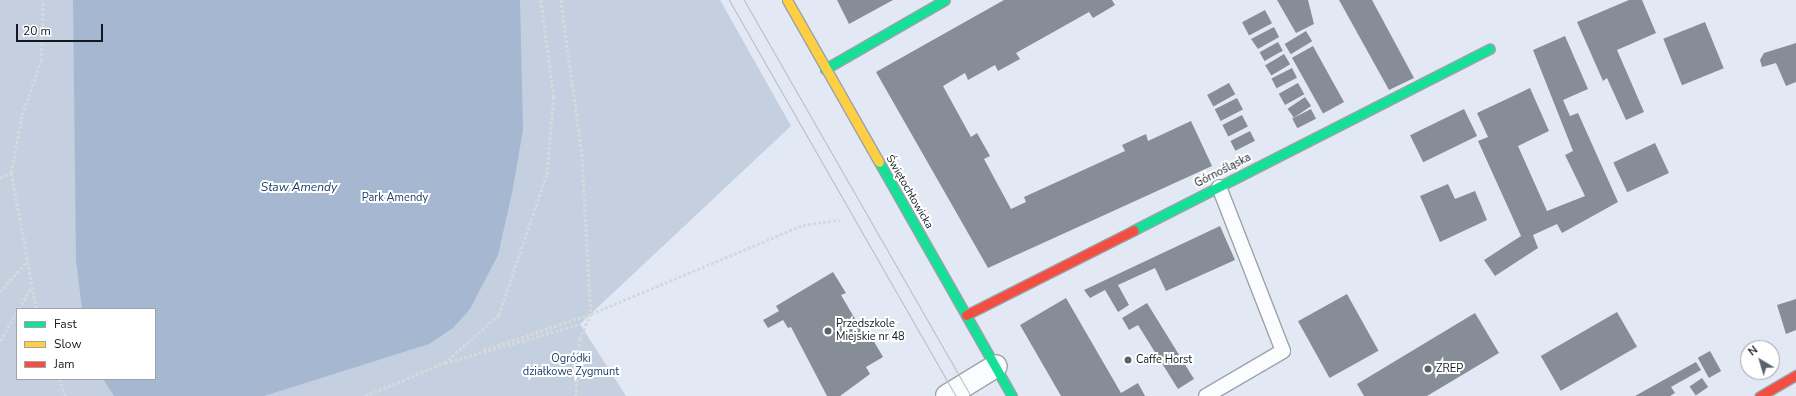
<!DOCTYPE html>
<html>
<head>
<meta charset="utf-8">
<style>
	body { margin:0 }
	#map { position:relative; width:1796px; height:396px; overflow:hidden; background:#e2e9f4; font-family:"Nunito Sans",sans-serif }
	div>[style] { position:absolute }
	.green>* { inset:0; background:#c4cfdf }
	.water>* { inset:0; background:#a6b8d1 }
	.building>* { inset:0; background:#868d96; transform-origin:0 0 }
	.path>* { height:2.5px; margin-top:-1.25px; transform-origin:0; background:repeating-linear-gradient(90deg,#d6d9dc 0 3px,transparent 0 5px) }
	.roads { filter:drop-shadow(1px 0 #9ca2aa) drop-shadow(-1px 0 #9ca2aa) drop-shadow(0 1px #9ca2aa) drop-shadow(0 -1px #9ca2aa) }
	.lane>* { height:14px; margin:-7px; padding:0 7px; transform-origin:7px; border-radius:7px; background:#fbfcfd }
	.street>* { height:22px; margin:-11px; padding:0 11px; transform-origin:11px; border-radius:11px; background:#fbfcfd }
	.fast>* { height:9px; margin:-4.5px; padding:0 4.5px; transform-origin:4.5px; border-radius:4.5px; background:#16e098 }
	.slow>* { height:9px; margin:-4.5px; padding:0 4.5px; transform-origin:4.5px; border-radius:4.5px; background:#ffcf43 }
	.jam>* { height:9px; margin:-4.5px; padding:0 4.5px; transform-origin:4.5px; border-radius:4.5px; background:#f24e42 }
	.tram>* { height:1px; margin:-0.5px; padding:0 0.5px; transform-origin:0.5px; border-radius:0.5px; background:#b9bbbe }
	.dots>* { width:11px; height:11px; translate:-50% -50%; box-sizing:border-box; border:2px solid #fff; border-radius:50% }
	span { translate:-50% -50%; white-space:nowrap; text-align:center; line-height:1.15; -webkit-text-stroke:4px #fff; paint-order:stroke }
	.street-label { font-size:11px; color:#141920 }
	.park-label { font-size:11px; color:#21416b }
	.poi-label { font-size:11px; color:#141920 }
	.left { translate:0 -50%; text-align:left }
	.water-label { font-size:12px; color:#20406a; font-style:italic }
	.legend { position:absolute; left:16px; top:308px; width:140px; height:72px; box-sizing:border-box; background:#fff; border:1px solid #a1a3a6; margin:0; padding:5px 7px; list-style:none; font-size:12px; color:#141920 }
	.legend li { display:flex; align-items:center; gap:8px; height:20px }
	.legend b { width:20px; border:1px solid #a1a3a6 }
	.north { position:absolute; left:1740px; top:340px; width:40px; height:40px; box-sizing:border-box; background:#fff; border:1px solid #a1a3a6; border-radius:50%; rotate:322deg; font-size:11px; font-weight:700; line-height:16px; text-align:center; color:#141920 }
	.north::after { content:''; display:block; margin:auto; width:14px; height:18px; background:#5c626a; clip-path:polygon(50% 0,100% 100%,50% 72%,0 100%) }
	.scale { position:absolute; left:16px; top:24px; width:87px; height:18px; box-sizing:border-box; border:2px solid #141920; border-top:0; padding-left:5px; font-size:12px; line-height:14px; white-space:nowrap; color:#141920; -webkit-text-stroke:3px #fff; paint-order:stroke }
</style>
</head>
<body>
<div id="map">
	<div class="green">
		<div style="clip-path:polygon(evenodd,0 0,720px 0,791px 126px,580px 324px,626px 396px,0 396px,0 0,17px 309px,155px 309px,155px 379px,17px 379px,17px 309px)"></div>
	</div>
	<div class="water">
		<div style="clip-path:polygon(73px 0,520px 0,523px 130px,512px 193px,498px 255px,470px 309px,453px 328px,429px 344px,264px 396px,114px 396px,103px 379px,155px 379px,155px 309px,82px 309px,76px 260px)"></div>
	</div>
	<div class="building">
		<div style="clip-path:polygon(837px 0,893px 0,849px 24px)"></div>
		<div style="clip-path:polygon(1004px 0,1112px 0,1115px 5px,1093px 18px,1089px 12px,1016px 53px,1020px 59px,998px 71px,995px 65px,968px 80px,965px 73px,943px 86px,971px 137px,977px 133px,990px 156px,984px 159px,1011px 209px,1026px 202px,1024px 197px,1125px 151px,1122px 145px,1146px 134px,1148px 141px,1191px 121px,1212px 166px,988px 268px,876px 72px)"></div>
		<div style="clip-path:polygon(1277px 0,1308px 0,1314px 24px,1296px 33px)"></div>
		<div style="clip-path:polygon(1339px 0,1372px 0,1414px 78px,1389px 90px)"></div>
		<div style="clip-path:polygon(1629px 0,1642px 0,1656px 33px,1617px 50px,1644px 112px,1626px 120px,1607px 78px,1603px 81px,1577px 22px)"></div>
		<div style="left:1265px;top:10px;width:15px;height:26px;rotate:62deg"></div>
		<div style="left:1705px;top:22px;width:50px;height:45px;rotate:68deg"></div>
		<div style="clip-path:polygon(1274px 27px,1279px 37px,1258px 49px,1251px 39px)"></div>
		<div style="left:1306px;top:31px;width:12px;height:25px;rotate:59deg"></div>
		<div style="clip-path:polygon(1565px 36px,1588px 89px,1563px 100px,1570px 116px,1578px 113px,1618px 202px,1562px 233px,1557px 224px,1533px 235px,1538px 248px,1495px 276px,1484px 260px,1521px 236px,1478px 141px,1488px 137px,1477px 113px,1530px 88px,1549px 131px,1518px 146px,1547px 211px,1585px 196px,1565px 155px,1573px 151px,1533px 50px)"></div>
		<div style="left:1278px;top:42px;width:10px;height:21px;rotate:61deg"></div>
		<div style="clip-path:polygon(1796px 43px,1796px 82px,1786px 86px,1776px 63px,1762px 67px,1760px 60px,1764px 53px)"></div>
		<div style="left:1313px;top:46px;width:64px;height:24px;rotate:61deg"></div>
		<div style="left:1284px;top:54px;width:12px;height:22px;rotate:59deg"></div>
		<div style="left:1292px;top:68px;width:11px;height:23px;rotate:63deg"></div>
		<div style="left:1229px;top:83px;width:13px;height:25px;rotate:61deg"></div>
		<div style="left:1298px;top:83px;width:13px;height:22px;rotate:61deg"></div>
		<div style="left:1305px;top:97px;width:11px;height:21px;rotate:56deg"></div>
		<div style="left:1237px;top:98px;width:13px;height:25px;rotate:63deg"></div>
		<div style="left:1311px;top:109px;width:11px;height:21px;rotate:63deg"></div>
		<div style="left:1464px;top:109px;width:30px;height:60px;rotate:64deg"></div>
		<div style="left:1242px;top:115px;width:13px;height:22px;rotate:63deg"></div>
		<div style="left:1250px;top:131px;width:11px;height:22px;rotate:63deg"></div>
		<div style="left:1655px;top:143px;width:33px;height:46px;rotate:65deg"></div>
		<div style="clip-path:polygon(1448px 184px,1455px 199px,1475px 191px,1487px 220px,1440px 242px,1420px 196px)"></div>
		<div style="clip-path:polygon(1220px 226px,1235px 260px,1166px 291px,1155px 268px,1118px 285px,1129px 305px,1118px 312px,1105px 290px,1090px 298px,1084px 290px)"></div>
		<div style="clip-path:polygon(833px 272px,846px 293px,841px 295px,865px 336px,869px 333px,883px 357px,866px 367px,870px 374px,840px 396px,827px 396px,791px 327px,788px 328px,783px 320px,768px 328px,763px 320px,779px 311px,776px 306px)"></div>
		<div style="left:1347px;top:294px;width:65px;height:56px;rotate:61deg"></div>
		<div style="clip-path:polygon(1066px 298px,1121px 393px,1138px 383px,1145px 396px,1061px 396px,1020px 325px)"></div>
		<div style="clip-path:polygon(1796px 299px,1796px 330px,1786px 334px,1777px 305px)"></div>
		<div style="clip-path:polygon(1147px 303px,1194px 379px,1178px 389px,1138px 325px,1129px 330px,1122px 318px)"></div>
		<div style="left:1617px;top:312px;width:40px;height:88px;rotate:60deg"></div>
		<div style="clip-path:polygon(1475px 313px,1499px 353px,1427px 396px,1364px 396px,1357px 384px)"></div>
		<div style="left:1710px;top:351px;width:23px;height:14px;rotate:61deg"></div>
		<div style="clip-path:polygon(1696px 362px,1701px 370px,1671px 387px,1675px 393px,1670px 396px,1635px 396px)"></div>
		<div style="left:1702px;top:378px;width:11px;height:15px;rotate:56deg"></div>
	</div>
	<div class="path">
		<div style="left:541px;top:0;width:98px;rotate:82.4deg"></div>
		<div style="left:554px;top:97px;width:78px;rotate:95.1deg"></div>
		<div style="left:547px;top:175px;width:148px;rotate:108.9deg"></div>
		<div style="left:499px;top:315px;width:72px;rotate:138.4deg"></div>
		<div style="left:445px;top:363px;width:141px;rotate:-16.1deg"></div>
		<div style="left:561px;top:0;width:155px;rotate:82.2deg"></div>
		<div style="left:582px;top:154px;width:160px;rotate:86.8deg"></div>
		<div style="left:591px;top:314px;width:27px;rotate:114deg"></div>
		<div style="left:580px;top:339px;width:57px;rotate:94deg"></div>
		<div style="left:0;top:178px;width:12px;rotate:-24deg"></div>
		<div style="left:0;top:292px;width:40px;rotate:-49deg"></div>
		<div style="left:19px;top:309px;width:25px;rotate:-61deg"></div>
		<div style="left:36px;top:309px;width:138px;rotate:-100.4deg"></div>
		<div style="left:11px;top:173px;width:59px;rotate:-79.3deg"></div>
		<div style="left:22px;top:115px;width:57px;rotate:-70.6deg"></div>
		<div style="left:41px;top:61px;width:61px;rotate:-88.1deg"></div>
		<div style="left:0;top:341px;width:34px;rotate:-60deg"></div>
		<div style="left:483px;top:350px;width:114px;rotate:-18.4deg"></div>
		<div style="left:591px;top:314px;width:230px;rotate:-22.8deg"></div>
		<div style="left:803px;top:225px;width:37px;rotate:-8deg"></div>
		<div style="left:59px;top:379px;width:18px;rotate:68deg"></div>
		<div style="left:365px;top:396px;width:88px;rotate:-22.8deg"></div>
	</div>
	<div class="roads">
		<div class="lane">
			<div style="left:1206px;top:396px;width:89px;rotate:-30.3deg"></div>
			<div style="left:1283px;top:351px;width:176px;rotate:-111.3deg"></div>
		</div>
		<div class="street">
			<div style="left:947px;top:396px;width:57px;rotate:-31.5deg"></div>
		</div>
		<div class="fast">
			<div style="left:825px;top:69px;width:138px;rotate:-29.9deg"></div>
			<div style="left:879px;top:162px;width:269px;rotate:60.4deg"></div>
			<div style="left:1134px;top:230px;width:399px;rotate:-27deg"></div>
		</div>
		<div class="slow">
			<div style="left:787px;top:0;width:186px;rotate:60.4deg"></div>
		</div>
		<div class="jam">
			<div style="left:966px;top:315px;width:188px;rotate:-26.8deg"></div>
			<div style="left:1760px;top:396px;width:42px;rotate:-30.3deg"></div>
		</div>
	</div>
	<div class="tram">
		<div style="left:729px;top:0;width:456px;rotate:60.2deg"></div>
		<div style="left:744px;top:0;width:456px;rotate:60.2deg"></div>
	</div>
	<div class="dots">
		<div style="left:828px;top:331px;background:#5c626a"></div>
		<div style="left:1128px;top:360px;background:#5c626a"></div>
		<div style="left:1428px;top:369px;background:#5c626a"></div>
	</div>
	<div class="street-label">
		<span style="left:1223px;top:171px;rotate:-27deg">Górnośląska</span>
		<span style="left:909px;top:192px;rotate:60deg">Świętochłowicka</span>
	</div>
	<div class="park-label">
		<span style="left:395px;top:198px">Park Amendy</span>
		<span style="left:571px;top:366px">Ogródki<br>działkowe Zygmunt</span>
	</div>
	<div class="poi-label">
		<span class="left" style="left:836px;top:331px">Przedszkole<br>Miejskie nr 48</span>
		<span class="left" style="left:1136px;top:360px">Caffe Horst</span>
		<span class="left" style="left:1436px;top:369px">ZREP</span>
	</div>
	<div class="water-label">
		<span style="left:299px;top:188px">Staw Amendy</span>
	</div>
	<ul class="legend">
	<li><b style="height:5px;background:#16e098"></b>Fast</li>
	<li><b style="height:5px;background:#ffcf43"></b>Slow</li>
	<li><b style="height:5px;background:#f24e42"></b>Jam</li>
	</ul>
	<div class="north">N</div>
	<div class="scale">20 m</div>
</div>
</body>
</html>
